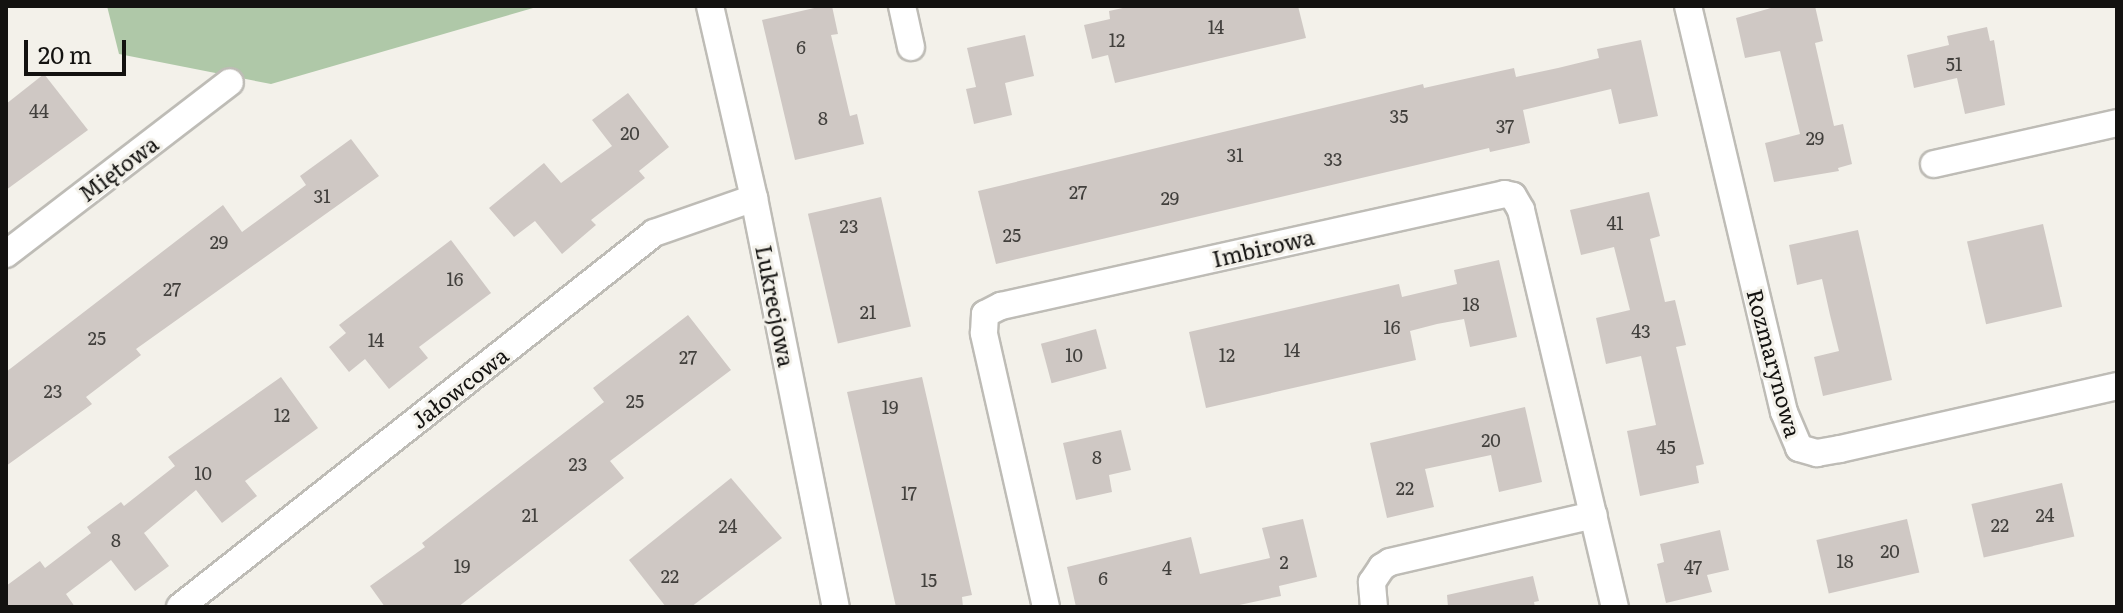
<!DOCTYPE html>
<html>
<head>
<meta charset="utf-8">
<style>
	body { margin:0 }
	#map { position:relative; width:2123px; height:613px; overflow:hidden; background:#f3f1ea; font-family:Literata,serif }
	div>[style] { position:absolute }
	.green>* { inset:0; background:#afc8a8 }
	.building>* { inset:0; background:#cfc8c4; transform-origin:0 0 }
	.roads { filter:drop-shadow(2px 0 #bebcb6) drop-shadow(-2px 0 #bebcb6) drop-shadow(0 2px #bebcb6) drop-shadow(0 -2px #bebcb6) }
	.street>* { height:26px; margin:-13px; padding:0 13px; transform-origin:13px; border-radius:13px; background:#fff }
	span { translate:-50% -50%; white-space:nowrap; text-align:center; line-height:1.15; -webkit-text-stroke:6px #f3f1ea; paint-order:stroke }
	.number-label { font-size:18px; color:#42403d }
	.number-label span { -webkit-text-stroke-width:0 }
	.street-label { font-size:22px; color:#131210 }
	.frame { position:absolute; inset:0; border:8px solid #131210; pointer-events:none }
	.scale { position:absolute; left:24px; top:40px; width:102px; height:36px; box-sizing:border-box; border:4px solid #131210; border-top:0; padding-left:10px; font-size:24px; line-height:28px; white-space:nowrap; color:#131210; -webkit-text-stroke:6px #f3f1ea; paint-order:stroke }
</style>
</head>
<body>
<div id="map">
	<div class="green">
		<div style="clip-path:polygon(107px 6px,540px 6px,271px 84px,119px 54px)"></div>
	</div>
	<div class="building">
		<div style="clip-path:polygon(823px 6px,832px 6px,838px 34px,831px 35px,850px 116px,857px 114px,864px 144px,795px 160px,762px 20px)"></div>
		<div style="clip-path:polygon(1132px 6px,1298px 6px,1306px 38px,1115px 83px,1108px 55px,1092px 59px,1084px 25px,1110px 19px,1109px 11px)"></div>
		<div style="clip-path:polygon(1778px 6px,1815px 6px,1823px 41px,1815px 43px,1834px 126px,1843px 124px,1852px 164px,1838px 168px,1839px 171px,1774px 182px,1765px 143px,1800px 134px,1780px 51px,1745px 58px,1736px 18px)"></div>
		<div style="clip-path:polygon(1987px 27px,1990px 41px,1994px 40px,2005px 105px,1965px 114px,1957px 78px,1914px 88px,1907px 55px,1949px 45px,1947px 36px)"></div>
		<div style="clip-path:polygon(1025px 35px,1034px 76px,1005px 83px,1012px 115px,974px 124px,966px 89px,976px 87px,967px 48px)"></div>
		<div style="clip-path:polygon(1641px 40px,1658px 116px,1619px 124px,1611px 89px,1523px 110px,1530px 143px,1490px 152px,1489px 148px,996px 264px,978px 191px,1423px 84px,1424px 88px,1514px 68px,1516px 77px,1558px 68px,1599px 58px,1597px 49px)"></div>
		<div style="clip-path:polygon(44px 74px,88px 130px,6px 190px,6px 104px)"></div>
		<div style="clip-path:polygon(628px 93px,669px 147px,639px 171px,645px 178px,591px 220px,596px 225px,562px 254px,535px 221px,514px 237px,489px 208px,544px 163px,561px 183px,612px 146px,592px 120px)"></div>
		<div style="clip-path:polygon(351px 139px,379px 176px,136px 349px,141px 355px,86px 397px,92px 404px,6px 466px,6px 372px,223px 205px,242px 232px,306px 185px,300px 176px)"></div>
		<div style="clip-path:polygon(1649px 192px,1660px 236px,1650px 239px,1665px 302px,1675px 300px,1686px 345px,1676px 347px,1704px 464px,1696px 466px,1699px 483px,1640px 496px,1627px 431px,1656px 425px,1641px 356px,1606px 364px,1596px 318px,1630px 310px,1614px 247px,1581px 255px,1570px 210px)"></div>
		<div style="left:881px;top:197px;width:133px;height:75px;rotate:77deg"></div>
		<div style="left:2043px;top:224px;width:85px;height:78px;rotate:77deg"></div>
		<div style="clip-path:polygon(1858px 230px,1892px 380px,1823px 396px,1814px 357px,1839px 351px,1830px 315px,1822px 279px,1797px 285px,1789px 245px)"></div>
		<div style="clip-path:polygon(451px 240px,491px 293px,419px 347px,428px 358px,389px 389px,365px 359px,349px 372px,329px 347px,346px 333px,339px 325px)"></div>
		<div style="clip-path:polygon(1499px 260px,1517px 337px,1470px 347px,1464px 319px,1437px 324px,1410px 331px,1416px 360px,1206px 408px,1189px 332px,1399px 284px,1402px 297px,1457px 284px,1454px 270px)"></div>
		<div style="clip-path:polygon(688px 315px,731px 370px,610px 461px,624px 478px,458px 607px,385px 607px,370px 586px,425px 547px,422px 543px,604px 402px,593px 388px)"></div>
		<div style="left:1096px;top:329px;width:41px;height:57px;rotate:75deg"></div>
		<div style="clip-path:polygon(281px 377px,318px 428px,245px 481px,257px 496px,222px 523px,196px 490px,144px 533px,169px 566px,135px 591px,111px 560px,66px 594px,75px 607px,6px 607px,6px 586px,40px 561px,45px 568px,91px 533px,87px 527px,121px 502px,124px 506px,175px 466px,168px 457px)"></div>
		<div style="clip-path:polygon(922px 377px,972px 595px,962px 597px,963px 607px,896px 607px,847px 392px)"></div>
		<div style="clip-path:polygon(1525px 407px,1542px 482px,1499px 492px,1491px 455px,1425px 469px,1434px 507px,1387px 518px,1370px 443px)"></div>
		<div style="clip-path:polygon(1121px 430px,1131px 470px,1109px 475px,1112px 492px,1076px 500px,1063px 443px)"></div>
		<div style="clip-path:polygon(731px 478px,782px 538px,691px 607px,666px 607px,629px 560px)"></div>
		<div style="left:2062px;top:483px;width:55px;height:93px;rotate:77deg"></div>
		<div style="clip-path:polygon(1303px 519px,1317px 577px,1279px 586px,1281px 596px,1230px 607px,1076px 607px,1067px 567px,1191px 537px,1200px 574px,1270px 558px,1262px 528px)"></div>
		<div style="left:1907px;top:519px;width:55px;height:93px;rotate:77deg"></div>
		<div style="clip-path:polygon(1720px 530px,1729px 570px,1707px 575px,1712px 592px,1666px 603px,1657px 564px,1664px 562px,1660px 544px)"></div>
		<div style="clip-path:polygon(1533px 576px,1539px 601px,1534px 602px,1535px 607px,1448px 607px,1447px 595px)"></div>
	</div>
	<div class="roads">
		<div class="street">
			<div style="left:710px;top:6px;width:197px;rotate:77.1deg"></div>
			<div style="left:754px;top:198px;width:417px;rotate:78.7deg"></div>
			<div style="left:902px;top:6px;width:42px;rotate:77.6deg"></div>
			<div style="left:1688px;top:6px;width:417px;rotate:76.7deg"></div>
			<div style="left:1784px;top:412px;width:39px;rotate:67deg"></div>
			<div style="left:1799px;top:448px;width:19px;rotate:16deg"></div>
			<div style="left:1817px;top:453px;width:23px;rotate:-10deg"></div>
			<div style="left:1840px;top:449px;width:284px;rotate:-12.8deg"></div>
			<div style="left:1934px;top:164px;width:188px;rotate:-12.6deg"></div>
			<div style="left:6px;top:254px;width:282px;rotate:-37.5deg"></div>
			<div style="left:180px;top:607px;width:604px;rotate:-38.27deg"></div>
			<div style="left:654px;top:233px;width:106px;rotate:-19.3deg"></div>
			<div style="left:1046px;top:607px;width:281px;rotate:-102.8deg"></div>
			<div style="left:984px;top:333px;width:19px;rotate:-87deg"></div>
			<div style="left:985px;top:314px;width:18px;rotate:-27deg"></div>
			<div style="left:1001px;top:306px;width:516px;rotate:-12.53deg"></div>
			<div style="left:1505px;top:194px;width:8px;rotate:14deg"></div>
			<div style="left:1513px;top:196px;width:16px;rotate:60deg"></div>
			<div style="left:1521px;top:210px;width:408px;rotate:76.7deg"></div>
			<div style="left:1374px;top:607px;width:25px;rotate:-95deg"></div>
			<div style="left:1372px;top:582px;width:18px;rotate:-56deg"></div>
			<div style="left:1382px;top:567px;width:9px;rotate:-32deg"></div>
			<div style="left:1390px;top:562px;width:209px;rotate:-13deg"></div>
		</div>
	</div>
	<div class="number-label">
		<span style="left:1216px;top:27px">14</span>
		<span style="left:1117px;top:40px">12</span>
		<span style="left:801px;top:47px">6</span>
		<span style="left:1954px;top:64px">51</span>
		<span style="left:39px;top:111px">44</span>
		<span style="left:1399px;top:116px">35</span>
		<span style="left:823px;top:118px">8</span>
		<span style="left:1505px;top:126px">37</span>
		<span style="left:630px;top:133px">20</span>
		<span style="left:1815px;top:138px">29</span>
		<span style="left:1235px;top:155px">31</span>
		<span style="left:1333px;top:159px">33</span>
		<span style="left:1078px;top:192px">27</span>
		<span style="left:322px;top:196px">31</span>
		<span style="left:1170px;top:198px">29</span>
		<span style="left:1615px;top:223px">41</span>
		<span style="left:849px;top:226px">23</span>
		<span style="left:1012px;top:235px">25</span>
		<span style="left:219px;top:242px">29</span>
		<span style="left:455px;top:279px">16</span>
		<span style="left:172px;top:289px">27</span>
		<span style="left:1471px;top:304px">18</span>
		<span style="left:868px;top:312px">21</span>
		<span style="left:1392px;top:327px">16</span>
		<span style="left:1641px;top:331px">43</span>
		<span style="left:97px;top:338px">25</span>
		<span style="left:376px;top:340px">14</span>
		<span style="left:1292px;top:350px">14</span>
		<span style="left:1074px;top:355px">10</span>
		<span style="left:1227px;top:355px">12</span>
		<span style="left:688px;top:357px">27</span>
		<span style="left:53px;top:391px">23</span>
		<span style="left:635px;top:401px">25</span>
		<span style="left:890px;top:407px">19</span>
		<span style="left:282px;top:415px">12</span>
		<span style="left:1491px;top:440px">20</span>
		<span style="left:1666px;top:447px">45</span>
		<span style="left:1097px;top:457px">8</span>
		<span style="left:578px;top:464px">23</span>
		<span style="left:203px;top:473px">10</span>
		<span style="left:1405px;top:488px">22</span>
		<span style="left:909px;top:493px">17</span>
		<span style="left:530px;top:515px">21</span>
		<span style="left:2045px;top:515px">24</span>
		<span style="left:2000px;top:525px">22</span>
		<span style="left:728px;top:526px">24</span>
		<span style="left:116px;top:540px">8</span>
		<span style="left:1890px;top:551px">20</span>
		<span style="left:1845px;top:561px">18</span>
		<span style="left:1284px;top:562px">2</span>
		<span style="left:462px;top:566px">19</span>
		<span style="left:1693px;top:567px">47</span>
		<span style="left:1167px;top:568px">4</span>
		<span style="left:670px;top:576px">22</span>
		<span style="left:1103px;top:578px">6</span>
		<span style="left:929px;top:580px">15</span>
	</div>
	<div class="street-label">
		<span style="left:118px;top:168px;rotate:-37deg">Miętowa</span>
		<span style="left:1263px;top:247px;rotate:-13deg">Imbirowa</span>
		<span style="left:776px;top:306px;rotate:79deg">Lukrecjowa</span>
		<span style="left:1775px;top:363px;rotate:75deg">Rozmarynowa</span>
		<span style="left:459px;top:387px;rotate:-38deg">Jałowcowa</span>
	</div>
	<div class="frame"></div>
	<div class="scale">20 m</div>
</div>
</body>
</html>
